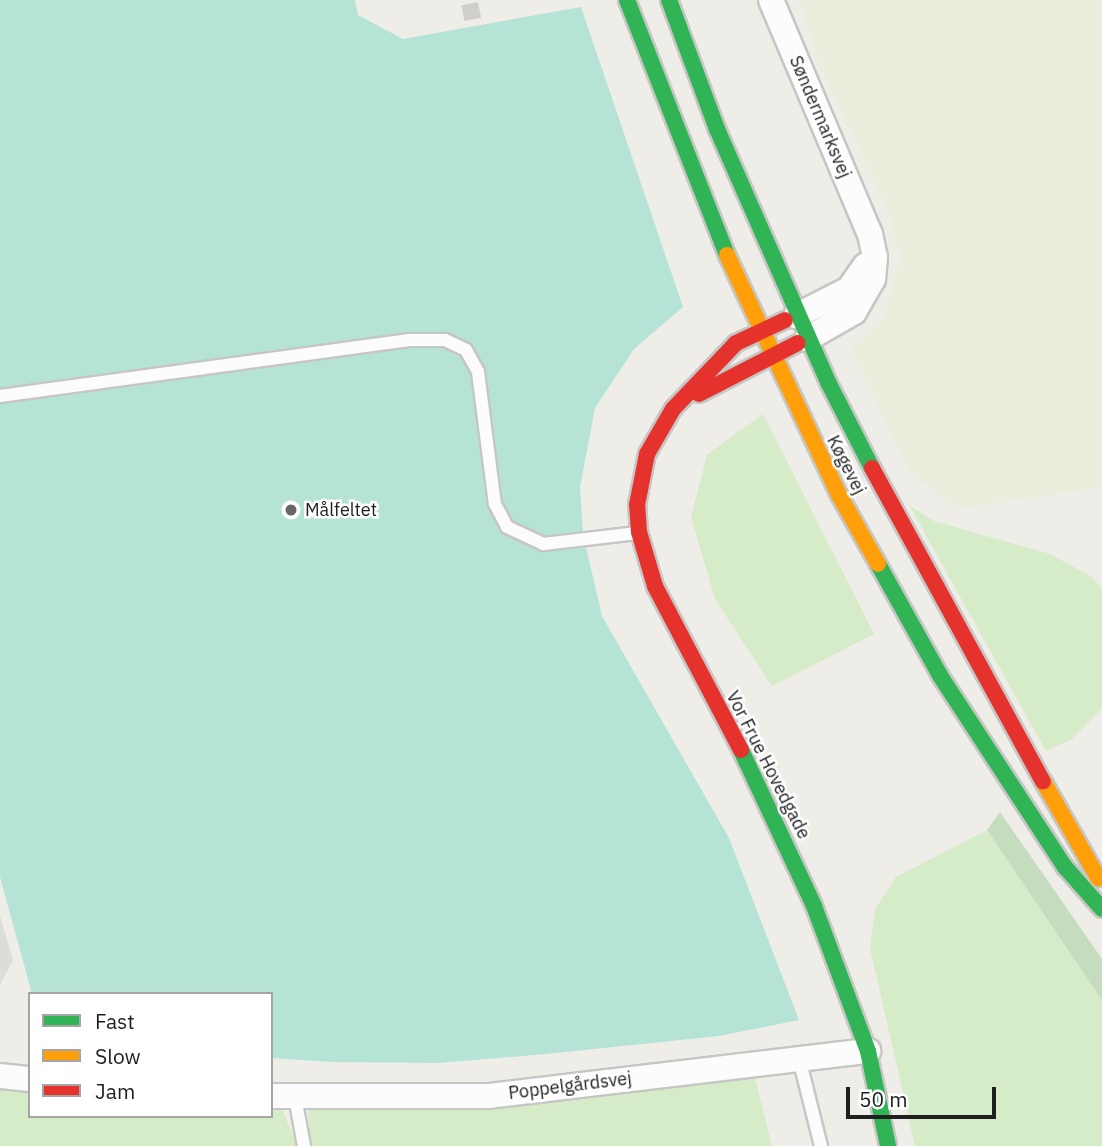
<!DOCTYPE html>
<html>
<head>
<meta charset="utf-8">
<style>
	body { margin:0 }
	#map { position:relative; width:1102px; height:1146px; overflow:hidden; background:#eeede8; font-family:"IBM Plex Sans",sans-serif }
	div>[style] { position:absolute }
	.farmland>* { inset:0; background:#ebeedc }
	.grass>* { inset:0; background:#d6ebc8 }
	.forest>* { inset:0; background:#c5dcbe }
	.pitch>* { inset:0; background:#b5e4d6 }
	.parking>* { inset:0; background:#dcdcd9 }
	.building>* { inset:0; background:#d0cfcb; transform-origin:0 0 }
	.roads { filter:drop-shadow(2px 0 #c6c6c4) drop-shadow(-2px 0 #c6c6c4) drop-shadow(0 2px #c6c6c4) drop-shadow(0 -2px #c6c6c4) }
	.lane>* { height:12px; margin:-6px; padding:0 6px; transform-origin:6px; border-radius:6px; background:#fcfcfc }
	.street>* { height:24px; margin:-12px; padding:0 12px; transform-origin:12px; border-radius:12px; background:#fcfcfc }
	.fast>* { height:16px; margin:-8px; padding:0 8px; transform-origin:8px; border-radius:8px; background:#30b455 }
	.slow>* { height:16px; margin:-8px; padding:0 8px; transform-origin:8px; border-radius:8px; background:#ff9f0a }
	.jam>* { height:16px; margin:-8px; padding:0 8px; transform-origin:8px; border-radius:8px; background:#e5322d }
	.dots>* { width:19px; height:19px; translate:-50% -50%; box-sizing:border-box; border:4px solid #fff; border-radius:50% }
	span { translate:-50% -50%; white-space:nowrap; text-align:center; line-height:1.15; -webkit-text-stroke:5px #fff; paint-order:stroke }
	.street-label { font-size:18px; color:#1f1f1f }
	.poi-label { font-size:18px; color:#1f1f1f }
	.left { translate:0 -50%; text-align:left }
	.legend { position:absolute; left:28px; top:992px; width:245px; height:126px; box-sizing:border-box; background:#fff; border:2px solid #a5a5a5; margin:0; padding:9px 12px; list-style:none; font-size:21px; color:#1f1f1f }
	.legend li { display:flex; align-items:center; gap:14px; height:35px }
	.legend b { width:35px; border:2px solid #a5a5a5 }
	.scale { position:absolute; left:846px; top:1087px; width:150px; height:32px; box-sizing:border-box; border:4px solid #1f1f1f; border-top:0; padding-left:9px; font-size:21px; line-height:24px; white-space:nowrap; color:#1f1f1f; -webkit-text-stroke:5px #fff; paint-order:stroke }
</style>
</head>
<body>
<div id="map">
	<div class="farmland">
		<div style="clip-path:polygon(799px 0,1102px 0,1102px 487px,959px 509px,910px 473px,851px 348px,883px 319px,901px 258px,887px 208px,819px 64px)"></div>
	</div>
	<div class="grass">
		<div style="clip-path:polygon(763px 414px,874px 634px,772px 686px,715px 599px,691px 517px,707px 455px)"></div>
		<div style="clip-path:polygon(909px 505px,934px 521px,1050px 554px,1092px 577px,1102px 589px,1102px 709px,1071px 740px,1046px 751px)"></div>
		<div style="clip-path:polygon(987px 830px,1102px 997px,1102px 1146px,915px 1146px,870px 948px,875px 909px,896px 877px)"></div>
		<div style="clip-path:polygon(754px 1073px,772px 1146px,311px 1146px,308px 1109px,490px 1106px)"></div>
		<div style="clip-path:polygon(0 1083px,30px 1086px,30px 1116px,271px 1116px,271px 1106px,281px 1106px,297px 1146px,0 1146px)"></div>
	</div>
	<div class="forest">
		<div style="clip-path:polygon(1000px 812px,1102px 959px,1102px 1000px,987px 830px)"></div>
	</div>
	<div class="pitch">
		<div style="clip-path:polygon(0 0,355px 0,358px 15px,403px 39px,581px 7px,683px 307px,634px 349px,595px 408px,580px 487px,583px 534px,602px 616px,729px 838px,799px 1020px,719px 1036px,546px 1054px,439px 1063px,332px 1062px,271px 1058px,271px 994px,32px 994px,0 877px)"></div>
	</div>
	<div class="parking">
		<div style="clip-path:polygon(0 916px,13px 960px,0 985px)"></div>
	</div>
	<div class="building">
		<div style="left:478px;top:2px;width:16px;height:17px;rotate:79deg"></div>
	</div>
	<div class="roads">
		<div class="lane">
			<div style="left:0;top:396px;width:413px;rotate:-7.8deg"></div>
			<div style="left:409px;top:340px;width:36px"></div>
			<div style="left:445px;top:340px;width:23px;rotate:25deg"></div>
			<div style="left:466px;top:350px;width:25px;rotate:61deg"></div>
			<div style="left:478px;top:372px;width:133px;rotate:82.7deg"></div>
			<div style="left:495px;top:504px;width:26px;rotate:62deg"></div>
			<div style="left:507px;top:527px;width:40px;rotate:25deg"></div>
			<div style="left:543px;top:544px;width:95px;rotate:-6.7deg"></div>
			<div style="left:799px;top:1058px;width:91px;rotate:76deg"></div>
			<div style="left:295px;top:1097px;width:50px;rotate:79.6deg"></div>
		</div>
		<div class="street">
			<div style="left:771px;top:0;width:254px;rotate:67.1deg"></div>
			<div style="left:870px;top:234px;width:24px;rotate:78deg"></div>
			<div style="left:875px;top:257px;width:22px;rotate:95deg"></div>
			<div style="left:873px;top:279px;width:38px;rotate:120deg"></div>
			<div style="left:854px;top:312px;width:54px;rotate:150.1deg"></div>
			<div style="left:796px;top:316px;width:59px;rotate:-27deg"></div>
			<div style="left:849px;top:289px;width:29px;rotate:-55deg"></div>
			<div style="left:0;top:1076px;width:30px;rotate:6deg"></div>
			<div style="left:271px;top:1096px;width:218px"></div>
			<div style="left:489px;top:1096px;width:382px;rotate:-6.8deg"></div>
		</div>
		<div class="fast">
			<div style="left:627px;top:0;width:274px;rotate:68.6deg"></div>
			<div style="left:669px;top:0;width:138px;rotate:69.6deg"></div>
			<div style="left:717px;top:129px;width:276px;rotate:66.3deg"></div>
			<div style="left:828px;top:382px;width:97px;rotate:62.9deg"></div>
			<div style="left:878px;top:564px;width:129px;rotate:60.9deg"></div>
			<div style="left:941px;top:677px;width:227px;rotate:56.9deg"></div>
			<div style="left:1065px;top:867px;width:56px;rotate:48.6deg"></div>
			<div style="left:741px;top:750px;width:172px;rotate:64.9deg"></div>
			<div style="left:814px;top:906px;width:155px;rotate:69.6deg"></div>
			<div style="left:868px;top:1051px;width:97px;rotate:78.1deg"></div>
		</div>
		<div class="slow">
			<div style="left:727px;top:255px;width:265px;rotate:65deg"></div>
			<div style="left:839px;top:495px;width:79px;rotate:60.5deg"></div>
			<div style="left:1043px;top:781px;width:112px;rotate:60.4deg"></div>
		</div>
		<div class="jam">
			<div style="left:699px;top:394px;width:111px;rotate:-27.3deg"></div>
			<div style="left:872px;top:468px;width:357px;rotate:61.4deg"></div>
			<div style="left:741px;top:750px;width:185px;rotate:-117.7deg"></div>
			<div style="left:655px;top:586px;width:56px;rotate:-106.5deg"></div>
			<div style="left:639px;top:532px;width:27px;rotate:-94deg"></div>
			<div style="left:637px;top:505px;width:52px;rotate:-78.9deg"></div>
			<div style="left:647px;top:454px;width:52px;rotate:-60deg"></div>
			<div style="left:673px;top:409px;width:91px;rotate:-46.3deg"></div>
			<div style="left:736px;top:343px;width:54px;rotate:-25.1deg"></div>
		</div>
	</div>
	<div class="dots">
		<div style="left:291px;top:510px;background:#676765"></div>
	</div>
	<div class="street-label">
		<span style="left:820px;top:117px;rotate:67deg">Søndermarksvej</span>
		<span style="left:846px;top:465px;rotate:63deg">Køgevej</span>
		<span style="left:768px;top:765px;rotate:63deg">Vor Frue Hovedgade</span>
		<span style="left:570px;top:1086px;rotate:-7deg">Poppelgårdsvej</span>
	</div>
	<div class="poi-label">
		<span class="left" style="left:305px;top:510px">Målfeltet</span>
	</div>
	<ul class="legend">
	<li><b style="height:9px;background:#30b455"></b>Fast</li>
	<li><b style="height:9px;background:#ff9f0a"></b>Slow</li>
	<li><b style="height:9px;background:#e5322d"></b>Jam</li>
	</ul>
	<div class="scale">50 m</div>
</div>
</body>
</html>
